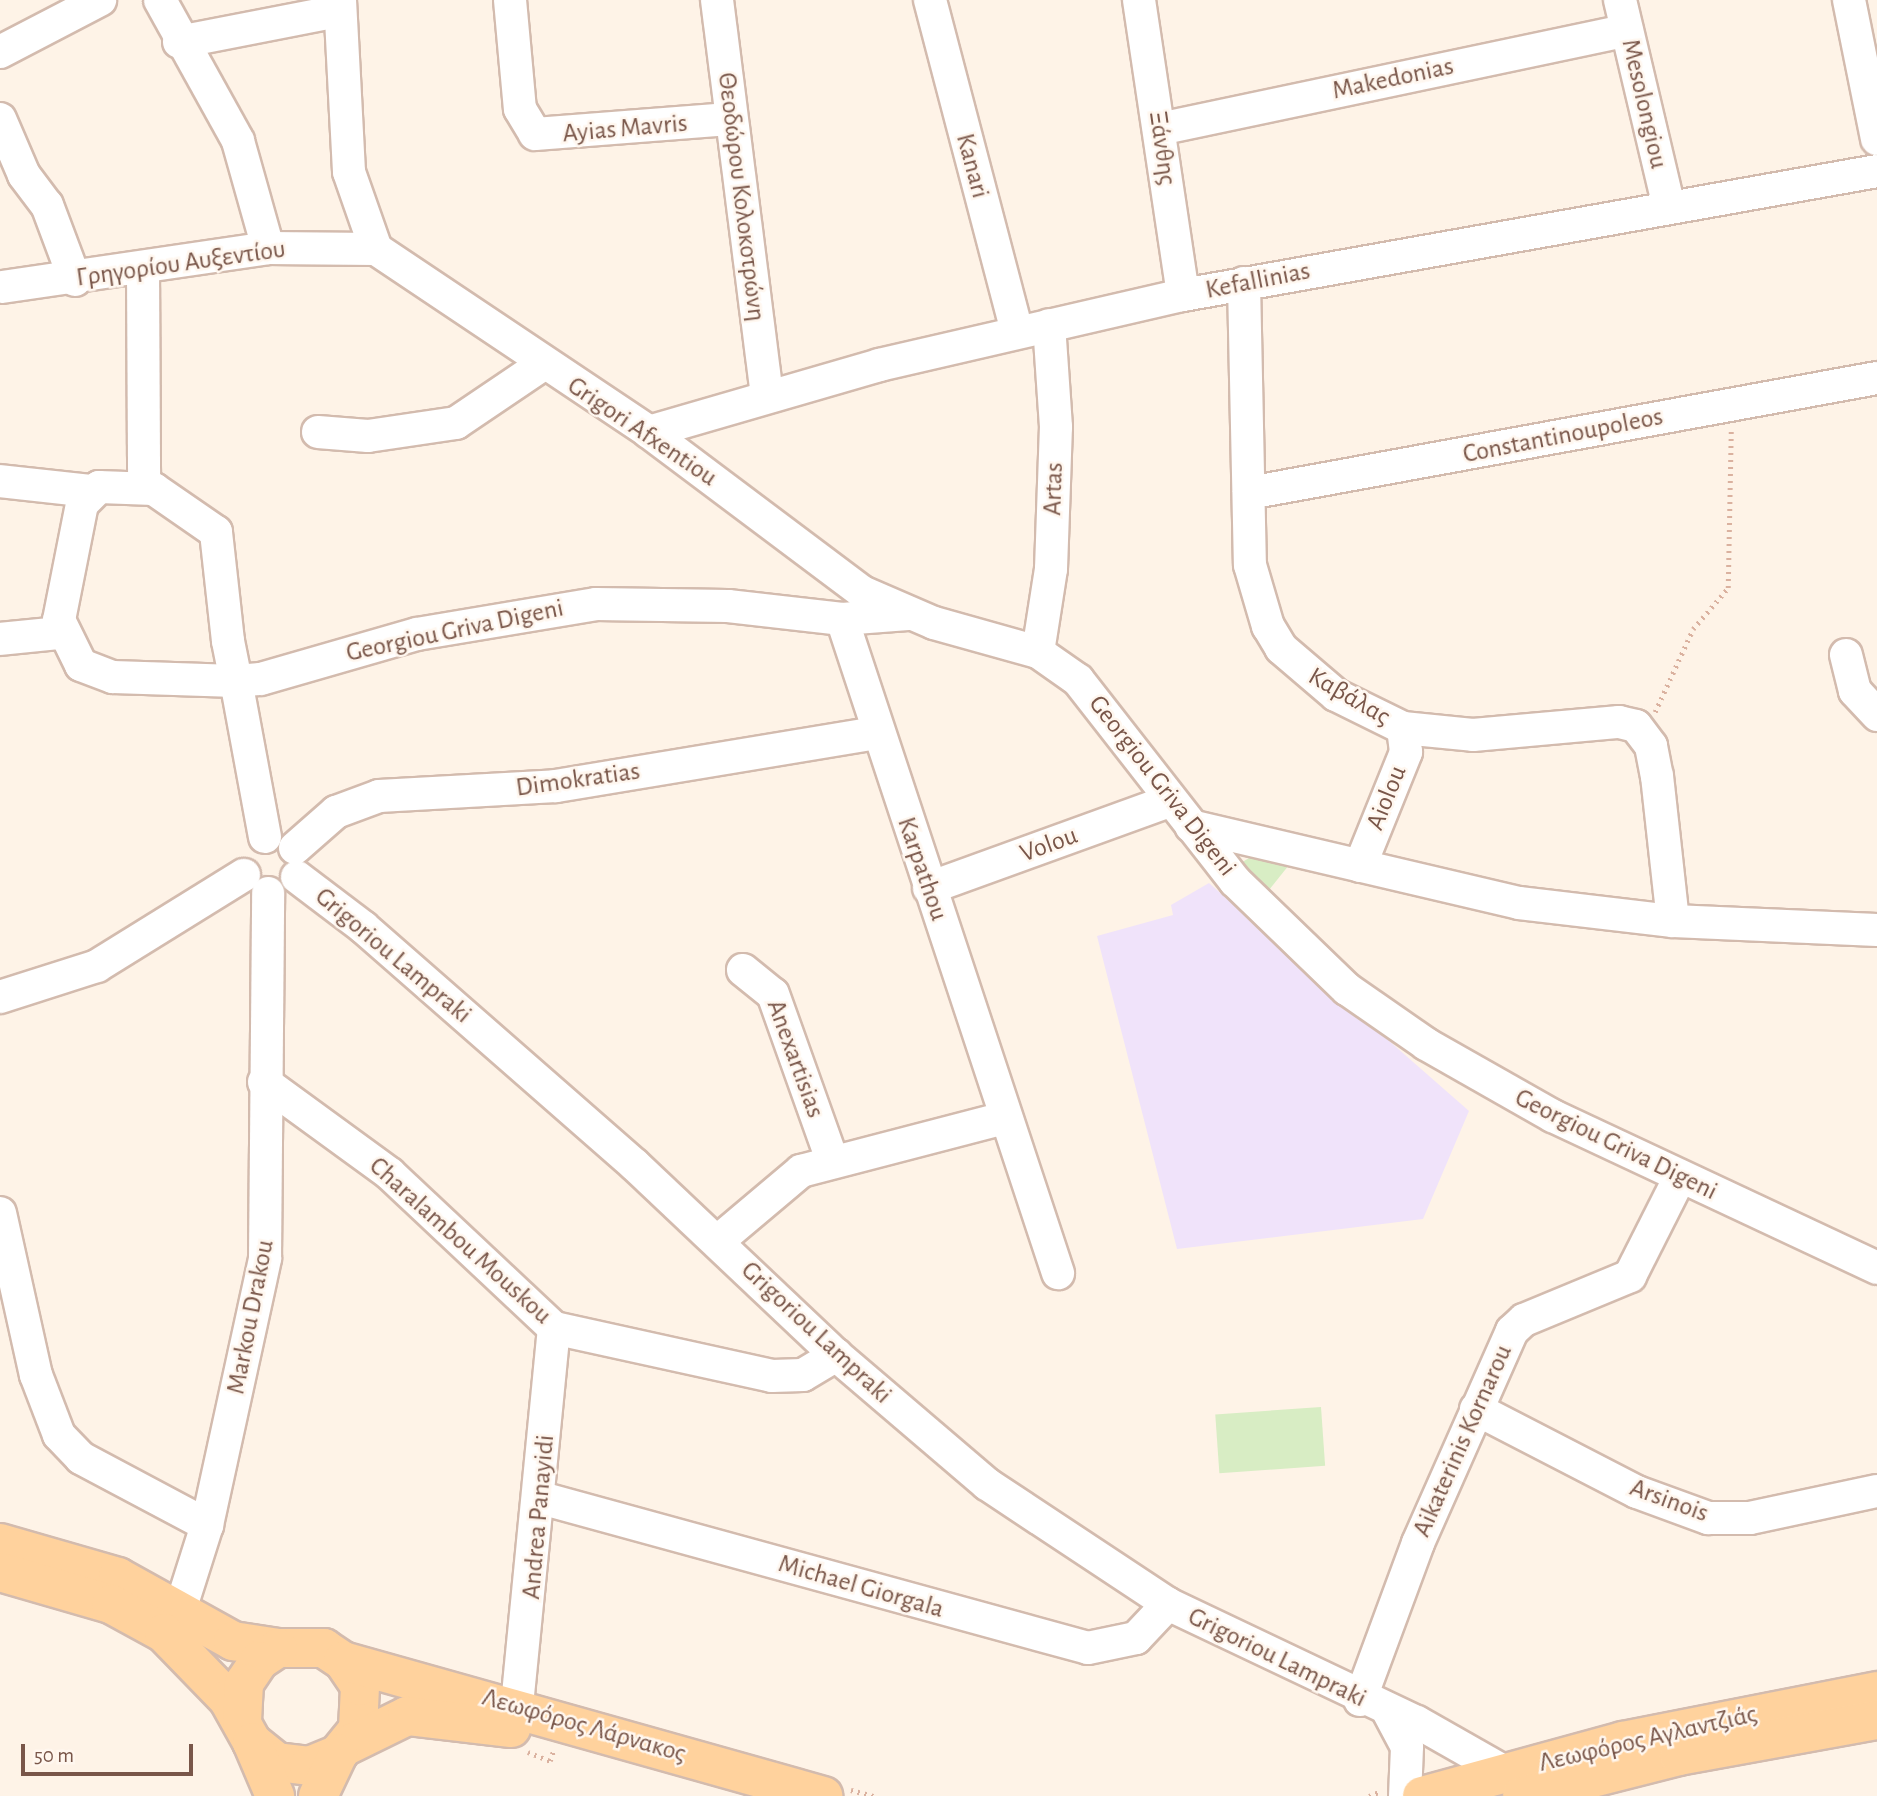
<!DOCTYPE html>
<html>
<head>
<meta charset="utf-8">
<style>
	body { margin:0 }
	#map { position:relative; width:1877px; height:1796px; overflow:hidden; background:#fef3e7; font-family:"Alegreya Sans",sans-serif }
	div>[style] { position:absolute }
	.education>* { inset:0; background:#f0e3fa }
	.green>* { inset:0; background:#d8edc4; transform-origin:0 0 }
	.path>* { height:4.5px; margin-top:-2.25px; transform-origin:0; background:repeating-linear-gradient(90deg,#dab19f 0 2px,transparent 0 7px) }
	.roads { filter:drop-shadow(2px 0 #d3bbae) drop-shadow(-2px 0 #d3bbae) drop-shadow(0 2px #d3bbae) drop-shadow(0 -2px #d3bbae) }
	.minor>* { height:32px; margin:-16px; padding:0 16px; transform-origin:16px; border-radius:16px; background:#fff }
	.major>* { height:38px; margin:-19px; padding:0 19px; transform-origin:19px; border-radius:19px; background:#ffd29d }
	span { translate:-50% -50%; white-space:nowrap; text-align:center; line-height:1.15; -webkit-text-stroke:5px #fff7ef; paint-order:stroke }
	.street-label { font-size:26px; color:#795649 }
	.scale { position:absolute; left:21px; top:1744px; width:172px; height:32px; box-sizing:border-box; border:4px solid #795649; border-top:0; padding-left:9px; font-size:21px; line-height:24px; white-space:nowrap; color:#795649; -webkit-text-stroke:5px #fff7ef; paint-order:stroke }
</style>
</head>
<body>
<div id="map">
	<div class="education">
		<div style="clip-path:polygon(1209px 883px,1469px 1111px,1423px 1219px,1177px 1249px,1097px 936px,1173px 915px,1171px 905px)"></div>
	</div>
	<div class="green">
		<div style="clip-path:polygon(1252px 856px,1289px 865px,1265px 895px,1241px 863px)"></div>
		<div style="left:1321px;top:1407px;width:59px;height:106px;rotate:86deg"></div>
	</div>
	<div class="path">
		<div style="left:1655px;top:712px;width:91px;rotate:-65.4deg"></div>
		<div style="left:1693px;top:629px;width:54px;rotate:-49.5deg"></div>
		<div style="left:1728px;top:588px;width:158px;rotate:-88.9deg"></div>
		<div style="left:528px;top:1752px;width:24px;rotate:22deg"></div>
		<div style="left:550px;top:1761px;width:13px;rotate:-72deg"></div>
		<div style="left:851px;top:1790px;width:24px;rotate:15deg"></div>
		<div style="left:1369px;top:1796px;width:11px;rotate:-22deg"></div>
	</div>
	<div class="roads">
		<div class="minor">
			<div style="left:160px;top:0;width:161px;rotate:61deg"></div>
			<div style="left:238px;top:141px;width:111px;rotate:74.3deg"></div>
			<div style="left:340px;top:0;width:172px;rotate:87deg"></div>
			<div style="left:349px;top:172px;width:82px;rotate:70.7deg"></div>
			<div style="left:376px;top:249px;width:329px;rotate:33.8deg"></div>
			<div style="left:649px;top:432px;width:266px;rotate:36.9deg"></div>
			<div style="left:862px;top:592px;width:78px;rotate:23.3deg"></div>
			<div style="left:934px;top:623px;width:108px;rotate:15.6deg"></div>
			<div style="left:1038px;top:652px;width:49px;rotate:35deg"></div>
			<div style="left:1078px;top:680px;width:255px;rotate:52deg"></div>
			<div style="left:1235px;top:881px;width:156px;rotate:44deg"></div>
			<div style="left:1347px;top:989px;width:96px;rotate:34.8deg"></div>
			<div style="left:1426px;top:1044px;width:146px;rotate:29.6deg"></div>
			<div style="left:1553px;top:1116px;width:358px;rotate:25.1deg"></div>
			<div style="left:510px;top:0;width:109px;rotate:84.8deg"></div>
			<div style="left:520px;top:109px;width:29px;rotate:59deg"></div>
			<div style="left:535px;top:134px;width:195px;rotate:-4.4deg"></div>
			<div style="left:717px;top:0;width:397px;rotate:82.8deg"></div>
			<div style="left:930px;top:0;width:343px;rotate:75.3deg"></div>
			<div style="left:1139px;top:0;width:298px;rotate:81.5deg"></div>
			<div style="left:1620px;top:0;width:213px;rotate:76.7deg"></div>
			<div style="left:1849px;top:0;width:142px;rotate:78.6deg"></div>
			<div style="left:179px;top:42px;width:163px;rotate:-11deg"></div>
			<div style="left:0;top:52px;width:113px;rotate:-27.5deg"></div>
			<div style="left:0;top:119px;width:61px;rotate:66.8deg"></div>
			<div style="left:24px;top:175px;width:38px;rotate:53deg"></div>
			<div style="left:47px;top:205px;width:80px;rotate:69.5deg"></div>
			<div style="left:1159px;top:129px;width:478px;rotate:-11.9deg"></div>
			<div style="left:143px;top:269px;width:218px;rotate:89.7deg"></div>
			<div style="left:1244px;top:283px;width:282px;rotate:88.8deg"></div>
			<div style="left:1250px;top:565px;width:64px;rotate:73.6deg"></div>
			<div style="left:1268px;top:626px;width:26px;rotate:59deg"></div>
			<div style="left:1281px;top:648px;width:72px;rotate:40.5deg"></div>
			<div style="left:1336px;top:695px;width:75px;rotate:26.2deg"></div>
			<div style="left:1403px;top:728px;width:70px;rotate:5.7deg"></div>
			<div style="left:1473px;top:735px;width:147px;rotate:-5.1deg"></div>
			<div style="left:1619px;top:722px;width:17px;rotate:13deg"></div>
			<div style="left:1636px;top:726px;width:25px;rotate:53deg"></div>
			<div style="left:1651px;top:746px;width:31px;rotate:79deg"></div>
			<div style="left:1657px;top:776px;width:146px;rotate:83.7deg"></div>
			<div style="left:2px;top:287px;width:269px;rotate:-8.3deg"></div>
			<div style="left:268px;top:248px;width:108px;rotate:0.5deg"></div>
			<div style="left:318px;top:432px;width:50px;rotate:4.6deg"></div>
			<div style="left:368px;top:436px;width:89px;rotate:-8.4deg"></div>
			<div style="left:456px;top:423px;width:104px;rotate:-34deg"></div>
			<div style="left:649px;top:432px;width:240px;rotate:-16.2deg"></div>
			<div style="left:879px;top:365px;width:312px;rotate:-13deg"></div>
			<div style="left:1183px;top:295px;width:705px;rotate:-10.13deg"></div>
			<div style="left:0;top:481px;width:91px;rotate:6.3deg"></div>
			<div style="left:1249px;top:493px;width:638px;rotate:-10.38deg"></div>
			<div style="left:842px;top:619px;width:689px;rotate:71.72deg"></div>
			<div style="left:0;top:639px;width:60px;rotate:-5.7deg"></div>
			<div style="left:1038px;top:652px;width:84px;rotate:-81.1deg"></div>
			<div style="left:1051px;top:569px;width:142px;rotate:-88deg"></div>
			<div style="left:1056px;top:427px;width:102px;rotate:-93.9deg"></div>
			<div style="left:1846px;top:655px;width:37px;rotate:76deg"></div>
			<div style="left:1855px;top:691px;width:33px;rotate:47deg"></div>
			<div style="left:1191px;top:826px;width:337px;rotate:13.2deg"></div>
			<div style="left:1519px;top:903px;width:155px;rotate:6.7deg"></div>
			<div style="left:1673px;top:921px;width:204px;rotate:2.5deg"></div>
			<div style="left:265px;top:837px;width:159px;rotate:-100.5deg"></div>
			<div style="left:236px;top:681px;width:41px;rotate:-101.3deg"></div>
			<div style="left:228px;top:641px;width:110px;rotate:-96.3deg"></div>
			<div style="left:216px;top:532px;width:75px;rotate:-145.3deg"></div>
			<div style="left:154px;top:489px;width:55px;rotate:-177.9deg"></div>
			<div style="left:99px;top:487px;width:24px;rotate:135deg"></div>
			<div style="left:82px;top:504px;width:118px;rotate:101.2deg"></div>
			<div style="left:59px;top:620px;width:50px;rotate:63.9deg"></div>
			<div style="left:81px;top:665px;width:34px;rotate:21deg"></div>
			<div style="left:113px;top:677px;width:123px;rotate:1.9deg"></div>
			<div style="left:236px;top:681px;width:25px;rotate:-5deg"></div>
			<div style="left:261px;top:679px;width:162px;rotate:-16.1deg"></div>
			<div style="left:417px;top:634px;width:181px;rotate:-9.5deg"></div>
			<div style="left:596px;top:604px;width:132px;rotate:0.9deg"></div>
			<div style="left:728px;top:606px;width:115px;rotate:6.5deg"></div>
			<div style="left:842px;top:619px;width:66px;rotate:-4.3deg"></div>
			<div style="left:295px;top:848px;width:55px;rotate:-41.3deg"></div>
			<div style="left:336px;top:812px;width:46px;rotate:-20.4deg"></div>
			<div style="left:379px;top:796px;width:177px;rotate:-3.2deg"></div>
			<div style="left:556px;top:786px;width:323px;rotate:-9.4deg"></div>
			<div style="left:1360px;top:866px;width:123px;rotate:-68deg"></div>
			<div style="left:1406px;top:752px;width:24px;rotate:-97deg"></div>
			<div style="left:297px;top:877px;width:83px;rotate:37.1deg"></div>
			<div style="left:363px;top:927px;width:361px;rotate:41.2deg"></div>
			<div style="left:635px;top:1165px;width:277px;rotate:43.4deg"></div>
			<div style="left:836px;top:1355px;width:199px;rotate:40.5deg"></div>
			<div style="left:987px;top:1484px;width:217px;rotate:33.5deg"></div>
			<div style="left:1168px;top:1604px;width:276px;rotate:25.4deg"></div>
			<div style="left:1417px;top:1722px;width:101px;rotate:29.6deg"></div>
			<div style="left:929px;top:888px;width:255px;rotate:-19.9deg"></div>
			<div style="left:743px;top:970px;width:38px;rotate:39deg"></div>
			<div style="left:773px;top:994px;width:176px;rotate:70.4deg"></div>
			<div style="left:0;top:997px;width:102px;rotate:-17.7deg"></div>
			<div style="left:97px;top:966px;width:173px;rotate:-31.8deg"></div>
			<div style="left:264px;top:1082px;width:156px;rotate:36.1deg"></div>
			<div style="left:390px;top:1174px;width:225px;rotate:43.2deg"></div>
			<div style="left:554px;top:1328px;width:223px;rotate:12.4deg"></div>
			<div style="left:772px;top:1376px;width:31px;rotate:-2deg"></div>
			<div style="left:803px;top:1375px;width:39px;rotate:-31deg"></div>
			<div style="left:0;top:1213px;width:166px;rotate:77.5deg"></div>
			<div style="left:36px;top:1375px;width:64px;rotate:69deg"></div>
			<div style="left:59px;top:1435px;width:32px;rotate:46deg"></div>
			<div style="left:81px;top:1458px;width:143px;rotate:28deg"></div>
			<div style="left:718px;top:1241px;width:109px;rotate:-40.1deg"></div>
			<div style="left:801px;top:1171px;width:210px;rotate:-14.6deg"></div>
			<div style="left:1476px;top:1409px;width:181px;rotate:27.3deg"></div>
			<div style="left:1637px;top:1492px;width:76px;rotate:20.1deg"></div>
			<div style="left:1708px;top:1518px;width:42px"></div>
			<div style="left:1750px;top:1518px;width:130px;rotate:-12deg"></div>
			<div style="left:541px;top:1498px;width:567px;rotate:15.33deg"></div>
			<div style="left:1088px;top:1648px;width:49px;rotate:-11.8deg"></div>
			<div style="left:1136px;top:1638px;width:47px;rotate:-46.7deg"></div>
			<div style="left:181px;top:1607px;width:86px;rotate:-72.4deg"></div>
			<div style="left:207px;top:1525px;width:273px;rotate:-77.7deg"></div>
			<div style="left:265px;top:1258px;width:365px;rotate:-89.5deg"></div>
			<div style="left:1360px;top:1700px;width:167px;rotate:-69.7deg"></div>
			<div style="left:1418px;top:1543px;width:232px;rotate:-66.1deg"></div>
			<div style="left:1512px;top:1331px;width:16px;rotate:-43deg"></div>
			<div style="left:1524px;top:1320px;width:115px;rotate:-22.5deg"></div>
			<div style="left:1630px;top:1276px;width:111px;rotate:-63.2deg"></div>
			<div style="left:517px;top:1705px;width:379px;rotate:-84.4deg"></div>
			<div style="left:1389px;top:1713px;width:38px;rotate:62deg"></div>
			<div style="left:1407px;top:1747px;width:49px;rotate:92.3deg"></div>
		</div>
		<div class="major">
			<div style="left:0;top:1543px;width:123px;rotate:16.1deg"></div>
			<div style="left:118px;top:1577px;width:132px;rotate:29.1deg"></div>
			<div style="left:233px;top:1641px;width:46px;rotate:8.8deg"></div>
			<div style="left:0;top:1572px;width:116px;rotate:16.1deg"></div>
			<div style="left:111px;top:1604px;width:60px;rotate:28.7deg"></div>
			<div style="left:164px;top:1633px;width:92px;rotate:45.9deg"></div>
			<div style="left:228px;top:1699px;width:49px;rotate:60.8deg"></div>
			<div style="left:252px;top:1742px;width:32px;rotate:39deg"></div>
			<div style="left:277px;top:1762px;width:32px;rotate:7deg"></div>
			<div style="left:309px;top:1766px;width:31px;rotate:-22deg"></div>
			<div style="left:338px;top:1754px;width:32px;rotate:-51deg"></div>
			<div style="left:358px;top:1729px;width:43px;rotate:-87.3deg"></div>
			<div style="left:360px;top:1686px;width:30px;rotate:-124deg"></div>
			<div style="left:343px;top:1661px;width:23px;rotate:-146deg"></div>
			<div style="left:324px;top:1648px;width:46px;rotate:180deg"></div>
			<div style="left:278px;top:1648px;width:23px;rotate:146deg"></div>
			<div style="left:259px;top:1661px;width:27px;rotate:124deg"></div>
			<div style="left:244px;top:1683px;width:39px;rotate:93deg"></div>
			<div style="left:343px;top:1661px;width:499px;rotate:15.7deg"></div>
			<div style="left:252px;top:1742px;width:59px;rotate:66.9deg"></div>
			<div style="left:348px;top:1745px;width:66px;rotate:-26.2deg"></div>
			<div style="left:407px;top:1716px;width:105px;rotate:6.6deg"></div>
			<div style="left:318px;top:1796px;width:47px;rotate:-64.5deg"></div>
			<div style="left:1422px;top:1796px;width:208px;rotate:-15.3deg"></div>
			<div style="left:1623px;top:1741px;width:259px;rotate:-11.1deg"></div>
			<div style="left:1522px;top:1796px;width:162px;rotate:-14.3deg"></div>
			<div style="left:1679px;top:1756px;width:201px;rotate:-10.3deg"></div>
		</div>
	</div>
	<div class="street-label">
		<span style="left:1393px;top:79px;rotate:-12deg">Makedonias</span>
		<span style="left:1644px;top:104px;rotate:77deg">Mesolongiou</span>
		<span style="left:625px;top:129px;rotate:-5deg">Ayias Mavris</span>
		<span style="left:1162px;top:148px;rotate:82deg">Ξάνθης</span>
		<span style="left:972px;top:166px;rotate:75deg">Kanari</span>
		<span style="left:741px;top:197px;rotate:83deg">Θεοδώρου Κολοκοτρώνη</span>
		<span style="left:181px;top:264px;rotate:-8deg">Γρηγορίου Αυξεντίου</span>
		<span style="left:1258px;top:281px;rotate:-11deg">Kefallinias</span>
		<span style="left:642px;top:432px;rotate:34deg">Grigori Afxentiou</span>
		<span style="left:1563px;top:436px;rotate:-11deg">Constantinoupoleos</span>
		<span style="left:1054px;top:489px;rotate:-88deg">Artas</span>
		<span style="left:455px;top:631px;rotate:-12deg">Georgiou Griva Digeni</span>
		<span style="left:1349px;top:697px;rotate:30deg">Καβάλας</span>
		<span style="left:578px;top:780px;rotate:-8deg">Dimokratias</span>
		<span style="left:1162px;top:786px;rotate:52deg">Georgiou Griva Digeni</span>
		<span style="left:1387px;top:798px;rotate:-68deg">Aiolou</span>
		<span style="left:1049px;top:845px;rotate:-20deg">Volou</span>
		<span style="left:922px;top:869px;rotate:71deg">Karpathou</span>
		<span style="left:393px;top:956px;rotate:40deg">Grigoriou Lampraki</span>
		<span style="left:795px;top:1059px;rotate:70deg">Anexartisias</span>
		<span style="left:1616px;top:1145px;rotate:26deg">Georgiou Griva Digeni</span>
		<span style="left:460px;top:1241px;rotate:42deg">Charalambou Mouskou</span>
		<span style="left:251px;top:1317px;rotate:-79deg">Markou Drakou</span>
		<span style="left:816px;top:1333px;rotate:43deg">Grigoriou Lampraki</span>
		<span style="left:1463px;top:1441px;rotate:-66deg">Aikaterinis Kornarou</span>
		<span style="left:1669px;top:1501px;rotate:20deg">Arsinois</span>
		<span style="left:539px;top:1517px;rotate:-85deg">Andrea Panayidi</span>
		<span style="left:861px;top:1587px;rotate:16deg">Michael Giorgala</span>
		<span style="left:1277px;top:1658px;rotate:26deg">Grigoriou Lampraki</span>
		<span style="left:584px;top:1726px;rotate:16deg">Λεωφόρος Λάρνακος</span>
		<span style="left:1648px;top:1739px;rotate:-13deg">Λεωφόρος Αγλαντζιάς</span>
	</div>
	<div class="scale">50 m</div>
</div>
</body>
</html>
